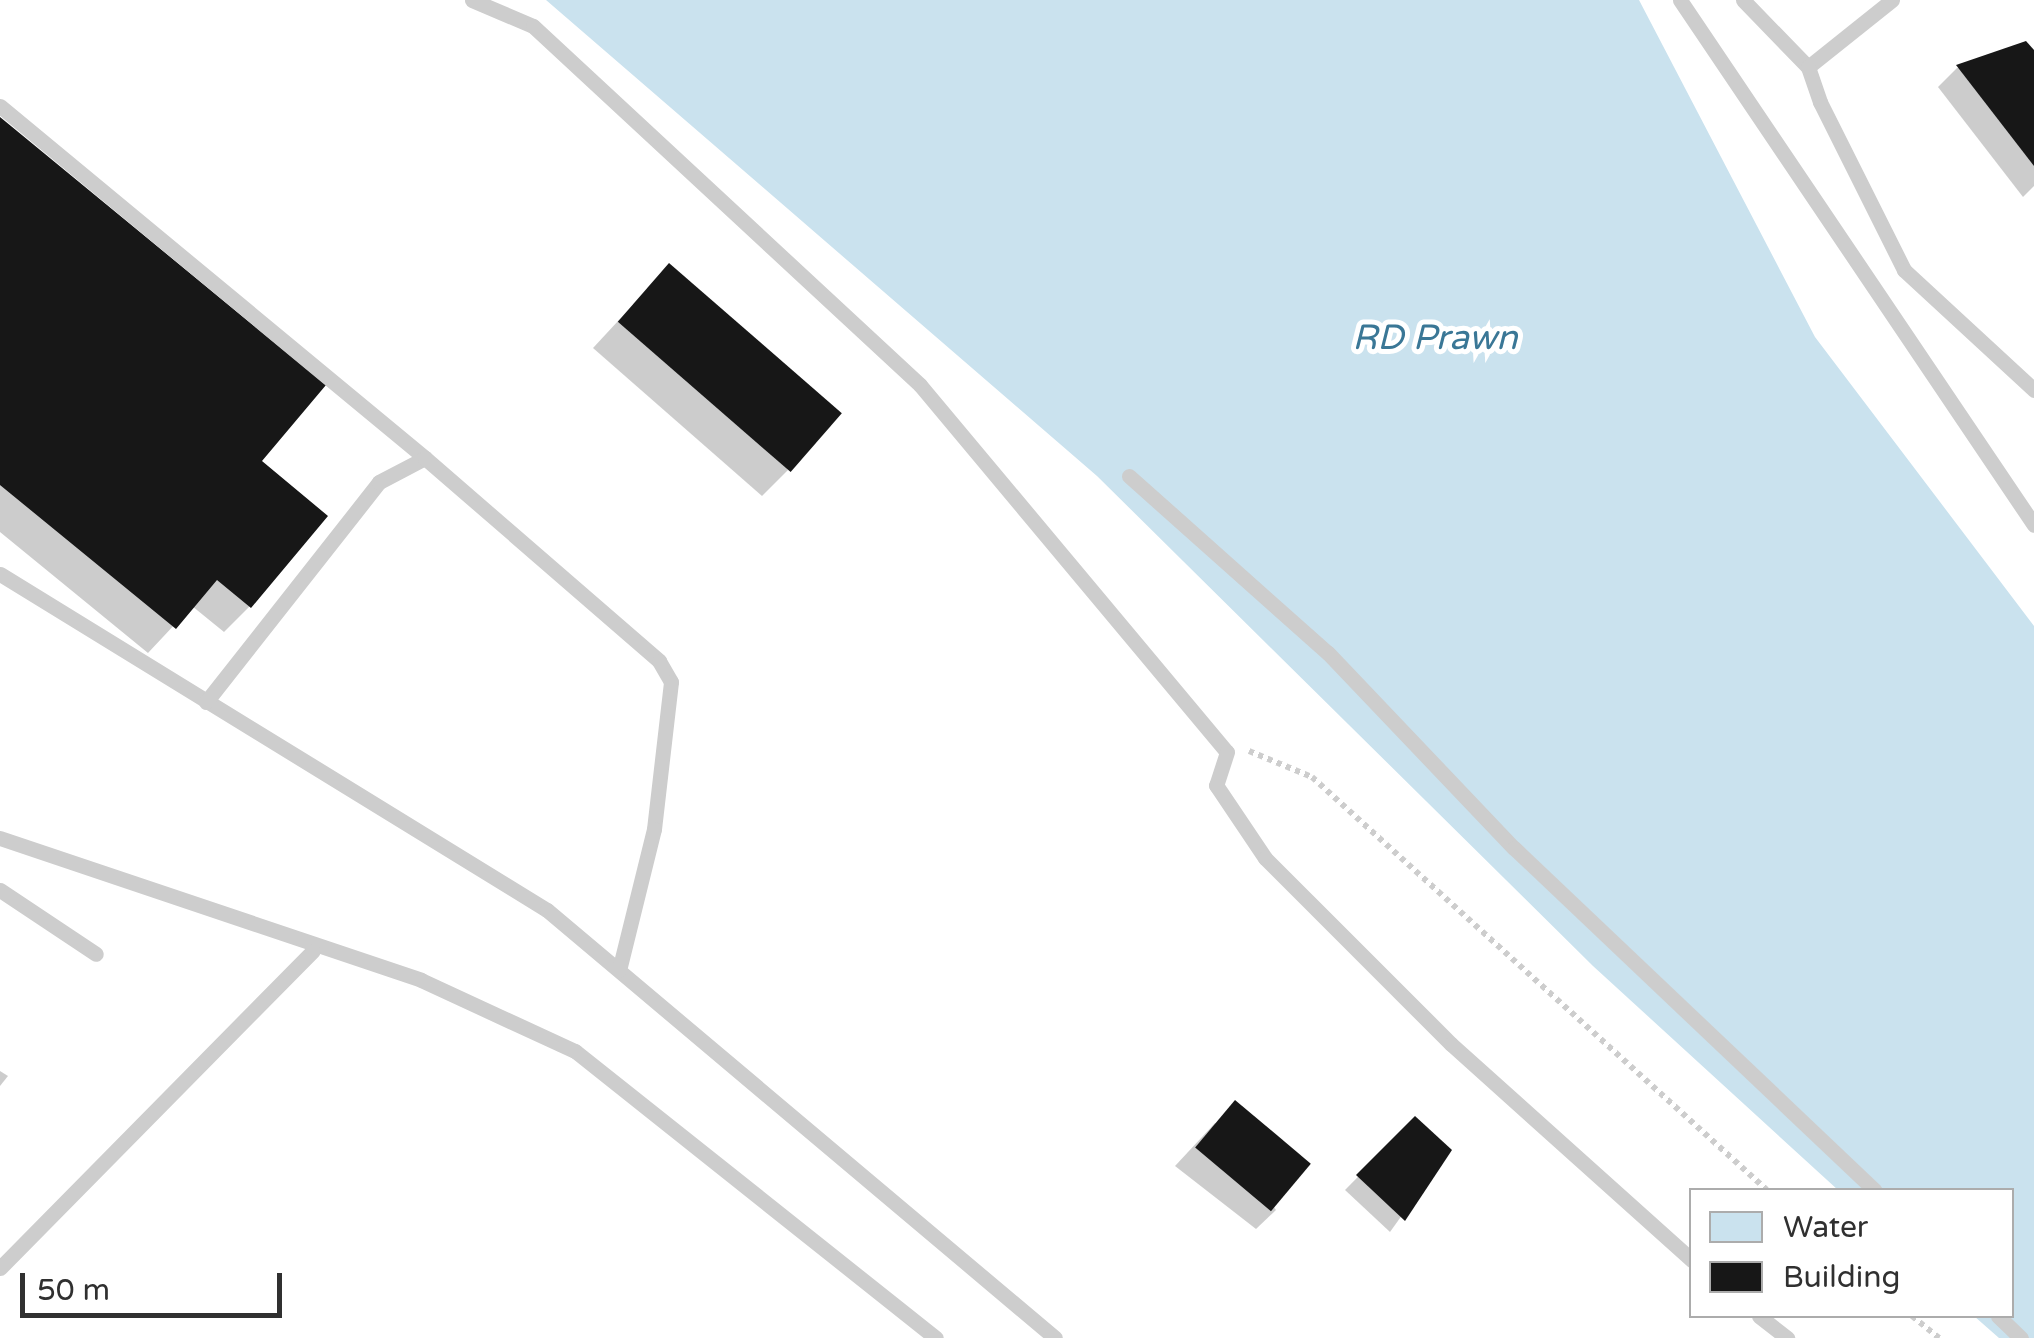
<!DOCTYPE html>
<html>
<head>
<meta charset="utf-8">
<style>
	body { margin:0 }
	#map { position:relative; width:2034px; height:1338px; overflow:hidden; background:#fff; font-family:"Varela Round",sans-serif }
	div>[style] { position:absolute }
	.water>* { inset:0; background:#cae2ee }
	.shadow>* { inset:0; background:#0003 }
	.building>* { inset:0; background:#171717; transform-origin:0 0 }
	.path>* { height:6px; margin-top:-3px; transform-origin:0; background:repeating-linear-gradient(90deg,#cdcdcd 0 5px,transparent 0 10px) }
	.service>* { height:15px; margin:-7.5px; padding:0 7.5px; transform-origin:7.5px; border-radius:7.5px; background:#cdcdcd }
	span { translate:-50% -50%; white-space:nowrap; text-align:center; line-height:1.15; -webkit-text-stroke:10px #fff; paint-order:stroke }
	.water-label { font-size:35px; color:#3a7796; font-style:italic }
	.legend { position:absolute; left:1689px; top:1188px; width:325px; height:130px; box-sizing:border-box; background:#fff; border:2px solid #acacac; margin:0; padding:12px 18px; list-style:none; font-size:30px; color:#303030 }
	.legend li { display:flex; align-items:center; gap:20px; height:50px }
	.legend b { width:50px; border:2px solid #acacac }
	.scale { position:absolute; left:20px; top:1273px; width:262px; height:45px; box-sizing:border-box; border:5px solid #303030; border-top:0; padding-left:12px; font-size:30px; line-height:35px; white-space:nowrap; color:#303030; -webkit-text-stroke:8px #fff; paint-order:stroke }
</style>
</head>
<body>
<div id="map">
	<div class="water">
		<div style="clip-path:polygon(546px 0,1639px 0,1815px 337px,2034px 626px,2034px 1338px,1999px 1338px,1974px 1316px,2012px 1316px,2012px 1190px,1838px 1190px,1593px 966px,1097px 476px)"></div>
	</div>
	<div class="shadow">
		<div style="clip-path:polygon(2025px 44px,2034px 54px,2034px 186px,2023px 197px,1938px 87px,1957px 68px)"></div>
		<div style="clip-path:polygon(0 120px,259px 462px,250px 606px,224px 632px,192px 606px,148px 653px,0 532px)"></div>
		<div style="clip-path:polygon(669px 266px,788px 470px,762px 496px,593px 348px)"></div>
		<div style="clip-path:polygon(0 1071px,8px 1076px,0 1086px)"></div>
		<div style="clip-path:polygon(1415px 1119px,1448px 1151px,1390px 1232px,1345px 1190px)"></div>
		<div style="clip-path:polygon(1215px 1123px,1276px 1210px,1256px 1229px,1175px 1166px)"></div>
	</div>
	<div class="building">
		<div style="clip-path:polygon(2026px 41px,2034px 50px,2034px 166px,1956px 65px)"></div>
		<div style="clip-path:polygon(0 117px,326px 385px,262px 461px,328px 516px,251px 608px,217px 580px,176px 629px,0 485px)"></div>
		<div style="left:669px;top:263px;width:229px;height:78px;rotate:41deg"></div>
		<div style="left:1235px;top:1100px;width:99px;height:62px;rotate:40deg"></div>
		<div style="clip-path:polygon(1415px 1116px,1452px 1150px,1405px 1221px,1356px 1175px)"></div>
	</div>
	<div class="path">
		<div style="left:1249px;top:751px;width:68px;rotate:22.4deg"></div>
		<div style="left:1312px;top:777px;width:614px;rotate:42.23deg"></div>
		<div style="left:1912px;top:1316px;width:35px;rotate:39deg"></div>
	</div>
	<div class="service">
		<div style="left:472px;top:0;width:66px;rotate:23.1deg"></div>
		<div style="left:533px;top:26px;width:528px;rotate:42.85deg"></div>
		<div style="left:920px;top:385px;width:478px;rotate:50.1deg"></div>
		<div style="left:1227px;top:752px;width:35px;rotate:108deg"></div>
		<div style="left:1216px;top:785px;width:88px;rotate:56.1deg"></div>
		<div style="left:1265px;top:858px;width:263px;rotate:45deg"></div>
		<div style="left:1451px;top:1044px;width:324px;rotate:41.9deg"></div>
		<div style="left:1680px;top:0;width:633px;rotate:56.01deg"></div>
		<div style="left:1743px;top:0;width:93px;rotate:45.9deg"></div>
		<div style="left:1892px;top:0;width:107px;rotate:141.4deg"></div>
		<div style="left:1808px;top:67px;width:37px;rotate:71deg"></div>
		<div style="left:1820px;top:102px;width:188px;rotate:63.4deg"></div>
		<div style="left:1904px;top:270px;width:177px;rotate:42.7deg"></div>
		<div style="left:0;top:106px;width:552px;rotate:39.63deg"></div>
		<div style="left:1129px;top:476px;width:266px;rotate:41.7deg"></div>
		<div style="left:1328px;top:653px;width:269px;rotate:46.4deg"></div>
		<div style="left:1514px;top:848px;width:497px;rotate:43.5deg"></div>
		<div style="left:0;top:574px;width:642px;rotate:31.56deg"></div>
		<div style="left:547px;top:910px;width:664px;rotate:40.11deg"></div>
		<div style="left:206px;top:702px;width:280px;rotate:-51.8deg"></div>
		<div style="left:379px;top:482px;width:52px;rotate:-27.6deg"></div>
		<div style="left:425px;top:458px;width:310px;rotate:40.9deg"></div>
		<div style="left:659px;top:661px;width:24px;rotate:60deg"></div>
		<div style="left:671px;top:682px;width:148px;rotate:96.6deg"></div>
		<div style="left:654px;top:829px;width:145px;rotate:103.9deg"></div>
		<div style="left:0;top:838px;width:444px;rotate:18.6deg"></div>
		<div style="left:421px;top:980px;width:170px;rotate:24.8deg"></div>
		<div style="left:575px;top:1051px;width:461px;rotate:38.5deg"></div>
		<div style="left:0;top:890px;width:115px;rotate:33.7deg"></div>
		<div style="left:0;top:1268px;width:445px;rotate:-45.4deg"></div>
		<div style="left:1759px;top:1316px;width:36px;rotate:38deg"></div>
		<div style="left:1998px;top:1316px;width:32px;rotate:44deg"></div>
	</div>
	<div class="water-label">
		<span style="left:1435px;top:338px">RD Prawn</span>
	</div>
	<ul class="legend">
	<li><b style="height:28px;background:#cae2ee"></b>Water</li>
	<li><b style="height:28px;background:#171717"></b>Building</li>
	</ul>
	<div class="scale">50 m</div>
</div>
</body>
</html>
